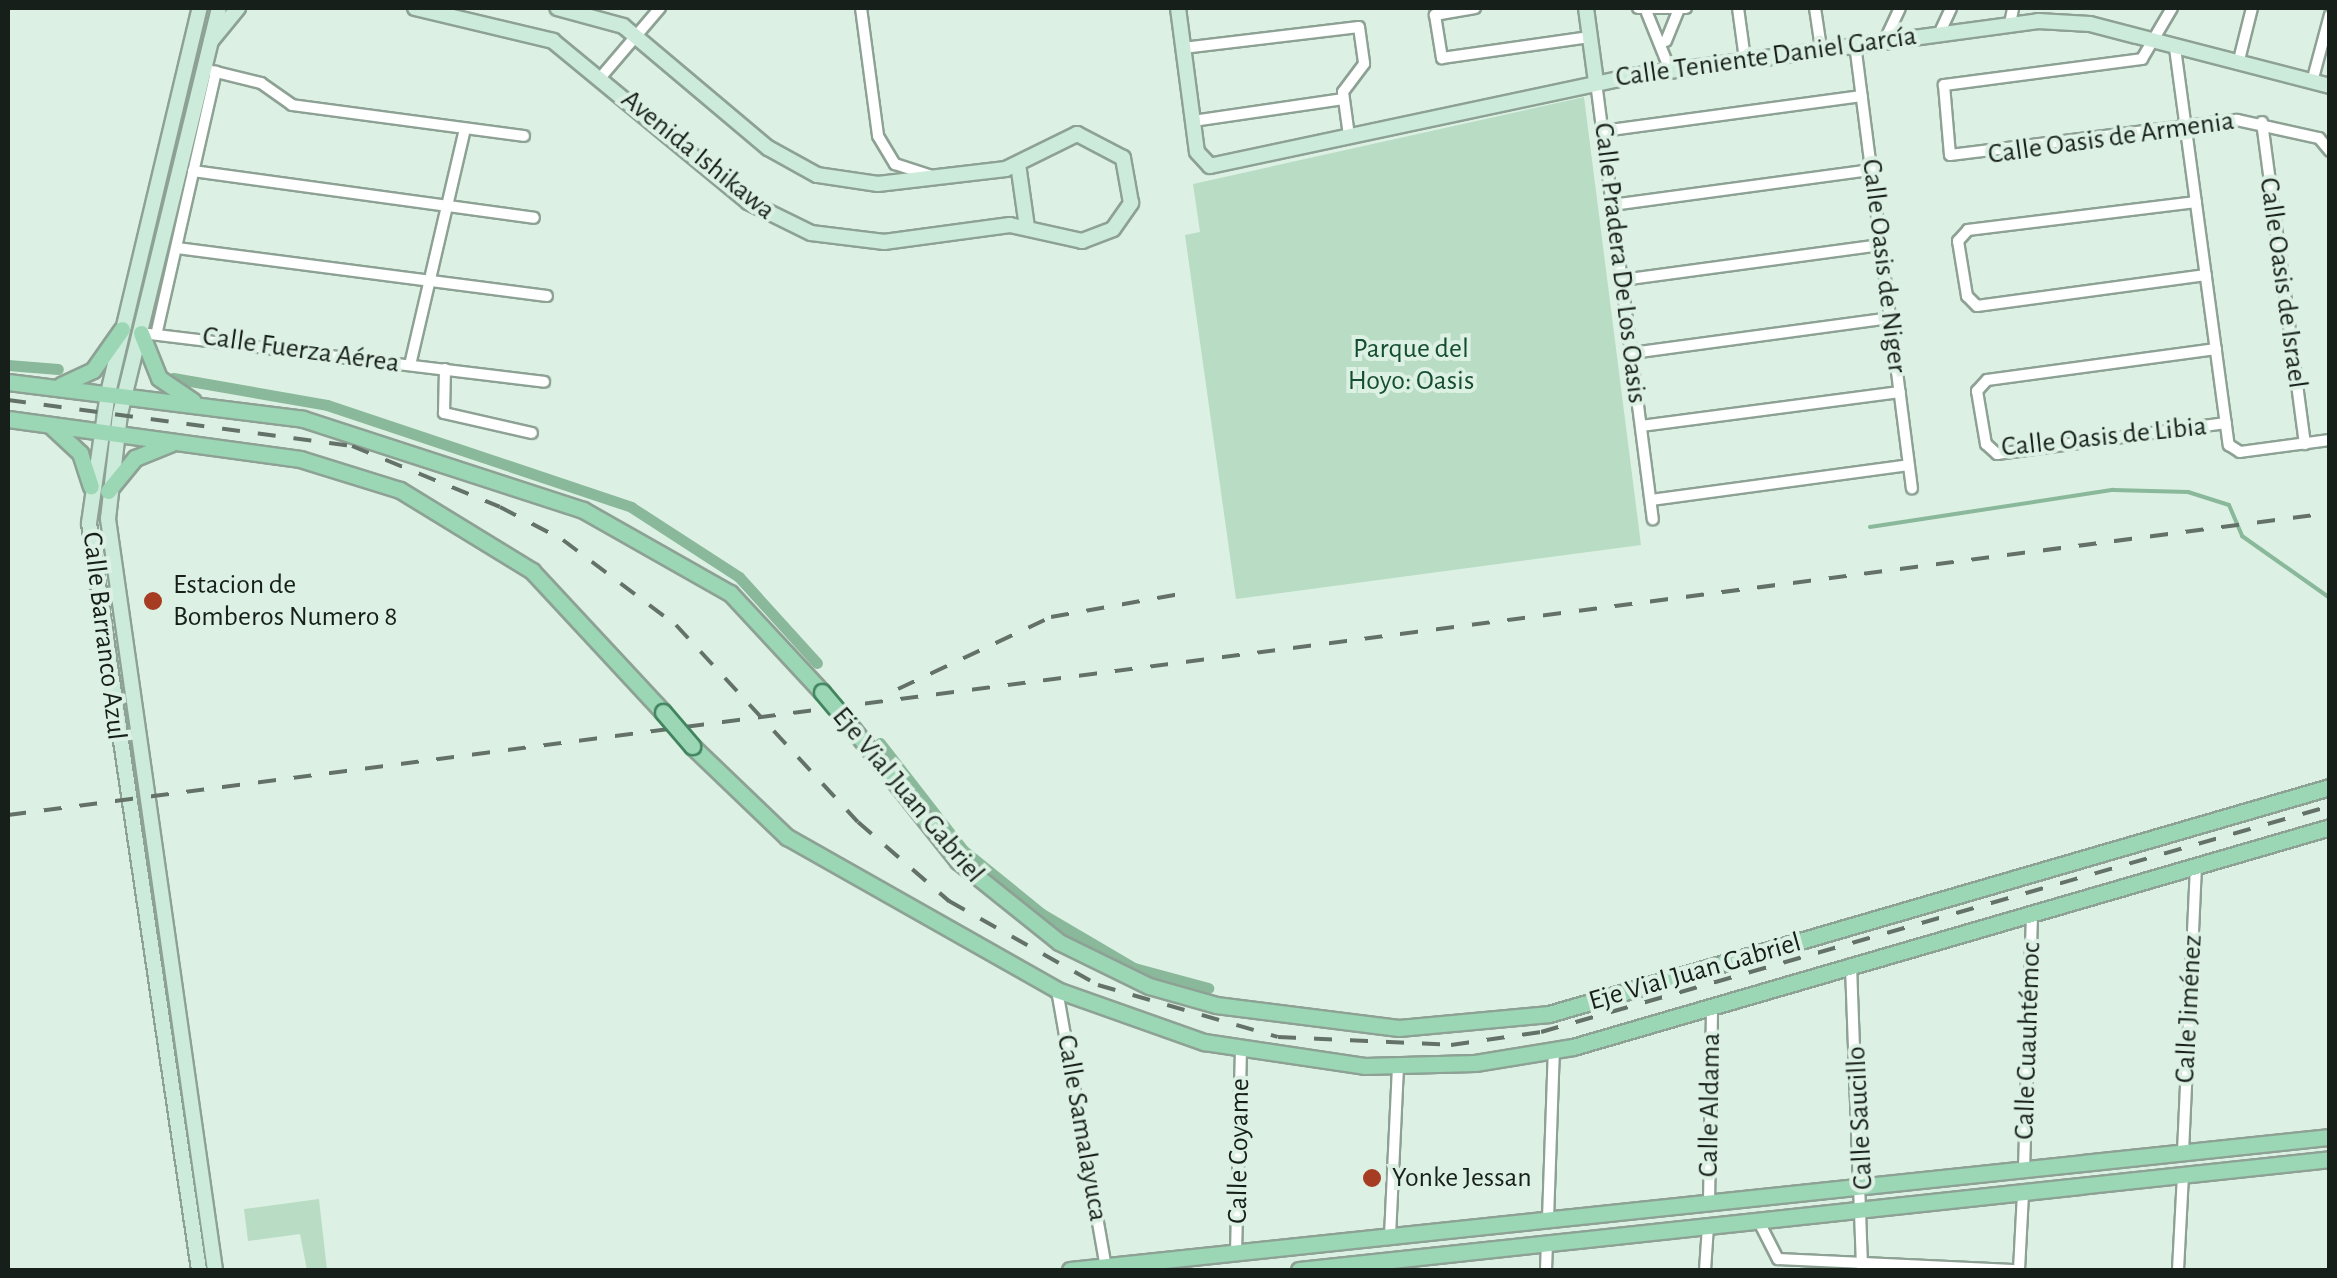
<!DOCTYPE html>
<html>
<head>
<meta charset="utf-8">
<style>
	body { margin:0 }
	#map { position:relative; width:2337px; height:1278px; overflow:hidden; background:#dcf1e3; font-family:"Alegreya Sans",sans-serif }
	div>[style] { position:absolute }
	.green>* { inset:0; background:#b9dcc5 }
	.stream>* { height:4px; margin:-2px; padding:0 2px; transform-origin:2px; border-radius:2px; background:#8ab89b }
	.canal>* { height:11px; margin:-5.5px; padding:0 5.5px; transform-origin:5.5px; border-radius:5.5px; background:#8ab89b }
	.roads { filter:drop-shadow(2px 0 #8da194) drop-shadow(-2px 0 #8da194) drop-shadow(0 2px #8da194) drop-shadow(0 -2px #8da194) }
	.street>* { height:10px; margin:-5px; padding:0 5px; transform-origin:5px; border-radius:5px; background:#fff }
	.secondary>* { height:14px; margin:-7px; padding:0 7px; transform-origin:7px; border-radius:7px; background:#cdebda }
	.primary>* { height:15px; margin:-7.5px; padding:0 7.5px; transform-origin:7.5px; border-radius:7.5px; background:#9bd6b5 }
	.rail>* { height:4px; margin-top:-2px; transform-origin:0; background:repeating-linear-gradient(90deg,#647168 0 18px,transparent 0 36px) }
	.bridges { filter:drop-shadow(2px 0 #42845f) drop-shadow(-2px 0 #42845f) drop-shadow(0 2px #42845f) drop-shadow(0 -2px #42845f) }
	.primary-bridge>* { height:15px; margin:-7.5px; padding:0 7.5px; transform-origin:7.5px; border-radius:7.5px; background:#9bd6b5 }
	.dots>* { width:28px; height:28px; translate:-50% -50%; box-sizing:border-box; border:5px solid #dcf1e3; border-radius:50% }
	span { translate:-50% -50%; white-space:nowrap; text-align:center; line-height:1.15; -webkit-text-stroke:8px #dcf1e3; paint-order:stroke }
	.street-label { font-size:28px; color:#171f1a }
	.park-label { font-size:28px; color:#154d30 }
	.poi-label { font-size:28px; color:#171f1a }
	.left { translate:0 -50%; text-align:left }
	.frame { position:absolute; inset:0; border:10px solid #171f1a; pointer-events:none }
</style>
</head>
<body>
<div id="map">
	<div class="green">
		<div style="clip-path:polygon(1584px 97px,1641px 545px,1236px 599px,1185px 235px,1200px 232px,1193px 184px)"></div>
		<div style="clip-path:polygon(319px 1199px,327px 1270px,307px 1270px,300px 1234px,248px 1241px,244px 1209px)"></div>
	</div>
	<div class="stream">
		<div style="left:1870px;top:527px;width:246px;rotate:-8.7deg"></div>
		<div style="left:2113px;top:490px;width:75px;rotate:1.5deg"></div>
		<div style="left:2188px;top:492px;width:43px;rotate:17.6deg"></div>
		<div style="left:2229px;top:505px;width:34px;rotate:67deg"></div>
		<div style="left:2242px;top:536px;width:108px;rotate:35.2deg"></div>
	</div>
	<div class="canal">
		<div style="left:8px;top:365px;width:50px;rotate:4.6deg"></div>
		<div style="left:173px;top:378px;width:156px;rotate:9.9deg"></div>
		<div style="left:327px;top:405px;width:321px;rotate:18.5deg"></div>
		<div style="left:631px;top:507px;width:129px;rotate:32.9deg"></div>
		<div style="left:739px;top:577px;width:116px;rotate:47.8deg"></div>
		<div style="left:880px;top:743px;width:135px;rotate:52.2deg"></div>
		<div style="left:963px;top:850px;width:102px;rotate:39deg"></div>
		<div style="left:1042px;top:914px;width:107px;rotate:30.4deg"></div>
		<div style="left:1134px;top:968px;width:77px;rotate:15.1deg"></div>
	</div>
	<div class="roads">
		<div class="street">
			<div style="left:861px;top:8px;width:129px;rotate:82.4deg"></div>
			<div style="left:878px;top:136px;width:33px;rotate:59deg"></div>
			<div style="left:895px;top:164px;width:38px;rotate:18deg"></div>
			<div style="left:1475px;top:8px;width:41px;rotate:170.1deg"></div>
			<div style="left:1435px;top:15px;width:44px;rotate:80.8deg"></div>
			<div style="left:1442px;top:58px;width:149px;rotate:-8.1deg"></div>
			<div style="left:1638px;top:8px;width:48px"></div>
			<div style="left:1738px;top:8px;width:51px;rotate:82.2deg"></div>
			<div style="left:1815px;top:8px;width:40px;rotate:81.5deg"></div>
			<div style="left:2172px;top:8px;width:59px;rotate:120.5deg"></div>
			<div style="left:2142px;top:59px;width:200px;rotate:172.5deg"></div>
			<div style="left:1944px;top:85px;width:70px;rotate:85.1deg"></div>
			<div style="left:1950px;top:155px;width:289px;rotate:-7deg"></div>
			<div style="left:2237px;top:120px;width:84px;rotate:12.4deg"></div>
			<div style="left:2319px;top:138px;width:17px;rotate:50deg"></div>
			<div style="left:1647px;top:13px;width:61px;rotate:68deg"></div>
			<div style="left:2010px;top:24px;width:16px;rotate:-79deg"></div>
			<div style="left:1940px;top:32px;width:26px;rotate:-65deg"></div>
			<div style="left:1885px;top:40px;width:35px;rotate:-65deg"></div>
			<div style="left:1666px;top:41px;width:35px;rotate:-68deg"></div>
			<div style="left:1855px;top:44px;width:448px;rotate:82.7deg"></div>
			<div style="left:1183px;top:48px;width:177px;rotate:-6.8deg"></div>
			<div style="left:1359px;top:27px;width:37px;rotate:82deg"></div>
			<div style="left:1364px;top:64px;width:35px;rotate:127deg"></div>
			<div style="left:1343px;top:92px;width:44px;rotate:82.2deg"></div>
			<div style="left:2175px;top:48px;width:401px;rotate:82.3deg"></div>
			<div style="left:2229px;top:445px;width:13px;rotate:32deg"></div>
			<div style="left:2240px;top:452px;width:91px;rotate:-7.6deg"></div>
			<div style="left:2238px;top:64px;width:58px;rotate:-76deg"></div>
			<div style="left:204px;top:69px;width:59px;rotate:13.8deg"></div>
			<div style="left:261px;top:83px;width:38px;rotate:35deg"></div>
			<div style="left:292px;top:105px;width:234px;rotate:7.6deg"></div>
			<div style="left:601px;top:77px;width:91px;rotate:-49.5deg"></div>
			<div style="left:1596px;top:82px;width:441px;rotate:82.6deg"></div>
			<div style="left:2312px;top:82px;width:69px;rotate:-75deg"></div>
			<div style="left:1193px;top:121px;width:152px;rotate:-8.3deg"></div>
			<div style="left:2262px;top:122px;width:325px;rotate:82.4deg"></div>
			<div style="left:1603px;top:131px;width:261px;rotate:-7.7deg"></div>
			<div style="left:193px;top:171px;width:344px;rotate:7.8deg"></div>
			<div style="left:2196px;top:202px;width:230px;rotate:173deg"></div>
			<div style="left:1968px;top:230px;width:15px;rotate:132deg"></div>
			<div style="left:1958px;top:241px;width:56px;rotate:80.7deg"></div>
			<div style="left:1967px;top:296px;width:14px;rotate:45deg"></div>
			<div style="left:1977px;top:306px;width:231px;rotate:-7.7deg"></div>
			<div style="left:1612px;top:205px;width:262px;rotate:-7.7deg"></div>
			<div style="left:177px;top:248px;width:373px;rotate:7.4deg"></div>
			<div style="left:1622px;top:280px;width:261px;rotate:-7.7deg"></div>
			<div style="left:157px;top:331px;width:266px;rotate:-77.2deg"></div>
			<div style="left:141px;top:333px;width:406px;rotate:6.9deg"></div>
			<div style="left:2216px;top:349px;width:231px;rotate:172.3deg"></div>
			<div style="left:1987px;top:380px;width:15px;rotate:132deg"></div>
			<div style="left:1977px;top:391px;width:54px;rotate:80.4deg"></div>
			<div style="left:1986px;top:444px;width:15px;rotate:42deg"></div>
			<div style="left:1997px;top:454px;width:231px;rotate:-7.7deg"></div>
			<div style="left:1632px;top:353px;width:260px;rotate:-7.7deg"></div>
			<div style="left:410px;top:365px;width:242px;rotate:-76.9deg"></div>
			<div style="left:445px;top:369px;width:44px;rotate:91.3deg"></div>
			<div style="left:444px;top:413px;width:90px;rotate:12.8deg"></div>
			<div style="left:1641px;top:426px;width:261px;rotate:-7.5deg"></div>
			<div style="left:1651px;top:500px;width:260px;rotate:-7.7deg"></div>
			<div style="left:1851px;top:966px;width:304px;rotate:87.9deg"></div>
			<div style="left:1057px;top:990px;width:281px;rotate:80deg"></div>
			<div style="left:2183px;top:1152px;width:285px;rotate:-87.4deg"></div>
			<div style="left:2024px;top:1169px;width:256px;rotate:-88.2deg"></div>
			<div style="left:1709px;top:1203px;width:196px;rotate:-89.1deg"></div>
			<div style="left:1548px;top:1219px;width:168px;rotate:-88deg"></div>
			<div style="left:1758px;top:1220px;width:44px;rotate:62.9deg"></div>
			<div style="left:1778px;top:1259px;width:235px;rotate:2.7deg"></div>
			<div style="left:1390px;top:1236px;width:170px;rotate:-87.3deg"></div>
			<div style="left:1236px;top:1253px;width:203px;rotate:-88.6deg"></div>
			<div style="left:1546px;top:1270px;width:25px;rotate:-88deg"></div>
			<div style="left:1705px;top:1270px;width:44px;rotate:-86.1deg"></div>
			<div style="left:2019px;top:1270px;width:76px;rotate:-87deg"></div>
			<div style="left:2178px;top:1270px;width:96px;rotate:-87deg"></div>
		</div>
		<div class="secondary">
			<div style="left:415px;top:8px;width:142px;rotate:13.4deg"></div>
			<div style="left:553px;top:41px;width:253px;rotate:39.5deg"></div>
			<div style="left:748px;top:202px;width:70px;rotate:26.2deg"></div>
			<div style="left:811px;top:233px;width:74px;rotate:7deg"></div>
			<div style="left:884px;top:242px;width:127px;rotate:-7.7deg"></div>
			<div style="left:1010px;top:225px;width:74px;rotate:12.5deg"></div>
			<div style="left:1082px;top:241px;width:33px;rotate:-21deg"></div>
			<div style="left:1113px;top:229px;width:32px;rotate:-55deg"></div>
			<div style="left:1131px;top:203px;width:46px;rotate:-100.1deg"></div>
			<div style="left:1123px;top:158px;width:52px;rotate:-152.4deg"></div>
			<div style="left:1077px;top:134px;width:79px;rotate:153.8deg"></div>
			<div style="left:1006px;top:169px;width:129px;rotate:173.3deg"></div>
			<div style="left:878px;top:184px;width:62px;rotate:-171.6deg"></div>
			<div style="left:817px;top:175px;width:56px;rotate:-151.1deg"></div>
			<div style="left:768px;top:148px;width:189px;rotate:-139.9deg"></div>
			<div style="left:623px;top:26px;width:68px;rotate:-164.7deg"></div>
			<div style="left:1178px;top:8px;width:145px;rotate:82.5deg"></div>
			<div style="left:1197px;top:152px;width:19px;rotate:47deg"></div>
			<div style="left:1210px;top:166px;width:431px;rotate:-12deg"></div>
			<div style="left:1632px;top:76px;width:410px;rotate:-7.7deg"></div>
			<div style="left:2038px;top:21px;width:52px;rotate:3.3deg"></div>
			<div style="left:2090px;top:24px;width:248px;rotate:14.5deg"></div>
			<div style="left:1586px;top:8px;width:75px;rotate:82.3deg"></div>
			<div style="left:211px;top:41px;width:43px;rotate:-50.7deg"></div>
			<div style="left:1018px;top:164px;width:64px;rotate:81.9deg"></div>
			<div style="left:199px;top:1270px;width:755px;rotate:-98.38deg"></div>
			<div style="left:89px;top:523px;width:131px;rotate:-81.7deg"></div>
			<div style="left:108px;top:393px;width:396px;rotate:-76.6deg"></div>
			<div style="left:215px;top:1270px;width:759px;rotate:-98.11deg"></div>
			<div style="left:108px;top:519px;width:106px;rotate:-83.5deg"></div>
			<div style="left:120px;top:414px;width:418px;rotate:-76.3deg"></div>
		</div>
		<div class="primary">
			<div style="left:141px;top:333px;width:48px;rotate:68.2deg"></div>
			<div style="left:159px;top:378px;width:41px;rotate:34.1deg"></div>
			<div style="left:8px;top:382px;width:297px;rotate:7.1deg"></div>
			<div style="left:303px;top:419px;width:294px;rotate:18deg"></div>
			<div style="left:583px;top:510px;width:169px;rotate:29.5deg"></div>
			<div style="left:730px;top:593px;width:135px;rotate:47.1deg"></div>
			<div style="left:61px;top:385px;width:35px;rotate:-25deg"></div>
			<div style="left:93px;top:370px;width:50px;rotate:-54.7deg"></div>
			<div style="left:8px;top:419px;width:295px;rotate:7.8deg"></div>
			<div style="left:300px;top:459px;width:105px;rotate:17.2deg"></div>
			<div style="left:400px;top:490px;width:155px;rotate:31.5deg"></div>
			<div style="left:532px;top:571px;width:192px;rotate:47.1deg"></div>
			<div style="left:51px;top:426px;width:40px;rotate:43deg"></div>
			<div style="left:80px;top:453px;width:35px;rotate:72deg"></div>
			<div style="left:108px;top:491px;width:43px;rotate:-50.7deg"></div>
			<div style="left:135px;top:458px;width:38px;rotate:-22deg"></div>
			<div style="left:849px;top:724px;width:175px;rotate:51.5deg"></div>
			<div style="left:958px;top:861px;width:129px;rotate:38.7deg"></div>
			<div style="left:1059px;top:942px;width:100px;rotate:26.1deg"></div>
			<div style="left:1149px;top:986px;width:70px;rotate:15.8deg"></div>
			<div style="left:1216px;top:1005px;width:184px;rotate:7.2deg"></div>
			<div style="left:1399px;top:1028px;width:151px;rotate:-5.3deg"></div>
			<div style="left:1549px;top:1014px;width:813px;rotate:-16.21deg"></div>
			<div style="left:692px;top:746px;width:132px;rotate:43.8deg"></div>
			<div style="left:787px;top:837px;width:310px;rotate:29.5deg"></div>
			<div style="left:1057px;top:990px;width:156px;rotate:19.5deg"></div>
			<div style="left:1204px;top:1042px;width:162px;rotate:8.5deg"></div>
			<div style="left:1364px;top:1066px;width:111px;rotate:-1.5deg"></div>
			<div style="left:1475px;top:1063px;width:99px;rotate:-9.3deg"></div>
			<div style="left:1573px;top:1047px;width:788px;rotate:-16.2deg"></div>
			<div style="left:1070px;top:1270px;width:1267px;rotate:-6.03deg"></div>
			<div style="left:1299px;top:1270px;width:1037px;rotate:-6.14deg"></div>
		</div>
	</div>
	<div class="rail">
		<div style="left:8px;top:400px;width:347px;rotate:7.6deg"></div>
		<div style="left:352px;top:446px;width:160px;rotate:22.4deg"></div>
		<div style="left:500px;top:507px;width:71px;rotate:27.6deg"></div>
		<div style="left:563px;top:540px;width:141px;rotate:37deg"></div>
		<div style="left:676px;top:625px;width:268px;rotate:47.3deg"></div>
		<div style="left:858px;top:822px;width:121px;rotate:41deg"></div>
		<div style="left:949px;top:901px;width:171px;rotate:29.4deg"></div>
		<div style="left:1098px;top:985px;width:187px;rotate:16.1deg"></div>
		<div style="left:1278px;top:1037px;width:173px;rotate:2.6deg"></div>
		<div style="left:1451px;top:1045px;width:91px;rotate:-8.2deg"></div>
		<div style="left:1541px;top:1032px;width:821px;rotate:-15.98deg"></div>
		<div style="left:898px;top:689px;width:169px;rotate:-25.2deg"></div>
		<div style="left:1051px;top:617px;width:131px;rotate:-10.1deg"></div>
		<div style="left:8px;top:815px;width:2342px;rotate:-7.41deg"></div>
	</div>
	<div class="bridges">
		<div class="primary-bridge">
			<div style="left:822px;top:692px;width:42px;rotate:49.8deg"></div>
			<div style="left:663px;top:712px;width:45px;rotate:49.5deg"></div>
		</div>
	</div>
	<div class="dots">
		<div style="left:153px;top:601px;background:#a63d22"></div>
		<div style="left:1372px;top:1178px;background:#a63d22"></div>
	</div>
	<div class="street-label">
		<span style="left:1766px;top:57px;rotate:-8deg">Calle Teniente Daniel García</span>
		<span style="left:2111px;top:138px;rotate:-8deg">Calle Oasis de Armenia</span>
		<span style="left:698px;top:155px;rotate:39deg">Avenida Ishikawa</span>
		<span style="left:1620px;top:263px;rotate:83deg">Calle Pradera De Los Oasis</span>
		<span style="left:1884px;top:266px;rotate:83deg">Calle Oasis de Niger</span>
		<span style="left:2283px;top:283px;rotate:82deg">Calle Oasis de Israel</span>
		<span style="left:301px;top:350px;rotate:8deg">Calle Fuerza Aérea</span>
		<span style="left:2104px;top:437px;rotate:-6deg">Calle Oasis de Libia</span>
		<span style="left:104px;top:636px;rotate:83deg">Calle Barranco Azul</span>
		<span style="left:908px;top:795px;rotate:50deg">Eje Vial Juan Gabriel</span>
		<span style="left:1695px;top:972px;rotate:-16deg">Eje Vial Juan Gabriel</span>
		<span style="left:2189px;top:1009px;rotate:-87deg">Calle Jiménez</span>
		<span style="left:2028px;top:1041px;rotate:-88deg">Calle Cuauhtémoc</span>
		<span style="left:1710px;top:1105px;rotate:-89deg">Calle Aldama</span>
		<span style="left:1860px;top:1118px;rotate:-93deg">Calle Saucillo</span>
		<span style="left:1082px;top:1128px;rotate:80deg">Calle Samalayuca</span>
		<span style="left:1239px;top:1151px;rotate:-89deg">Calle Coyame</span>
	</div>
	<div class="park-label">
		<span style="left:1411px;top:365px">Parque del<br>Hoyo: Oasis</span>
	</div>
	<div class="poi-label">
		<span class="left" style="left:173px;top:601px">Estacion de<br>Bomberos Numero 8</span>
		<span class="left" style="left:1392px;top:1178px">Yonke Jessan</span>
	</div>
	<div class="frame"></div>
</div>
</body>
</html>
